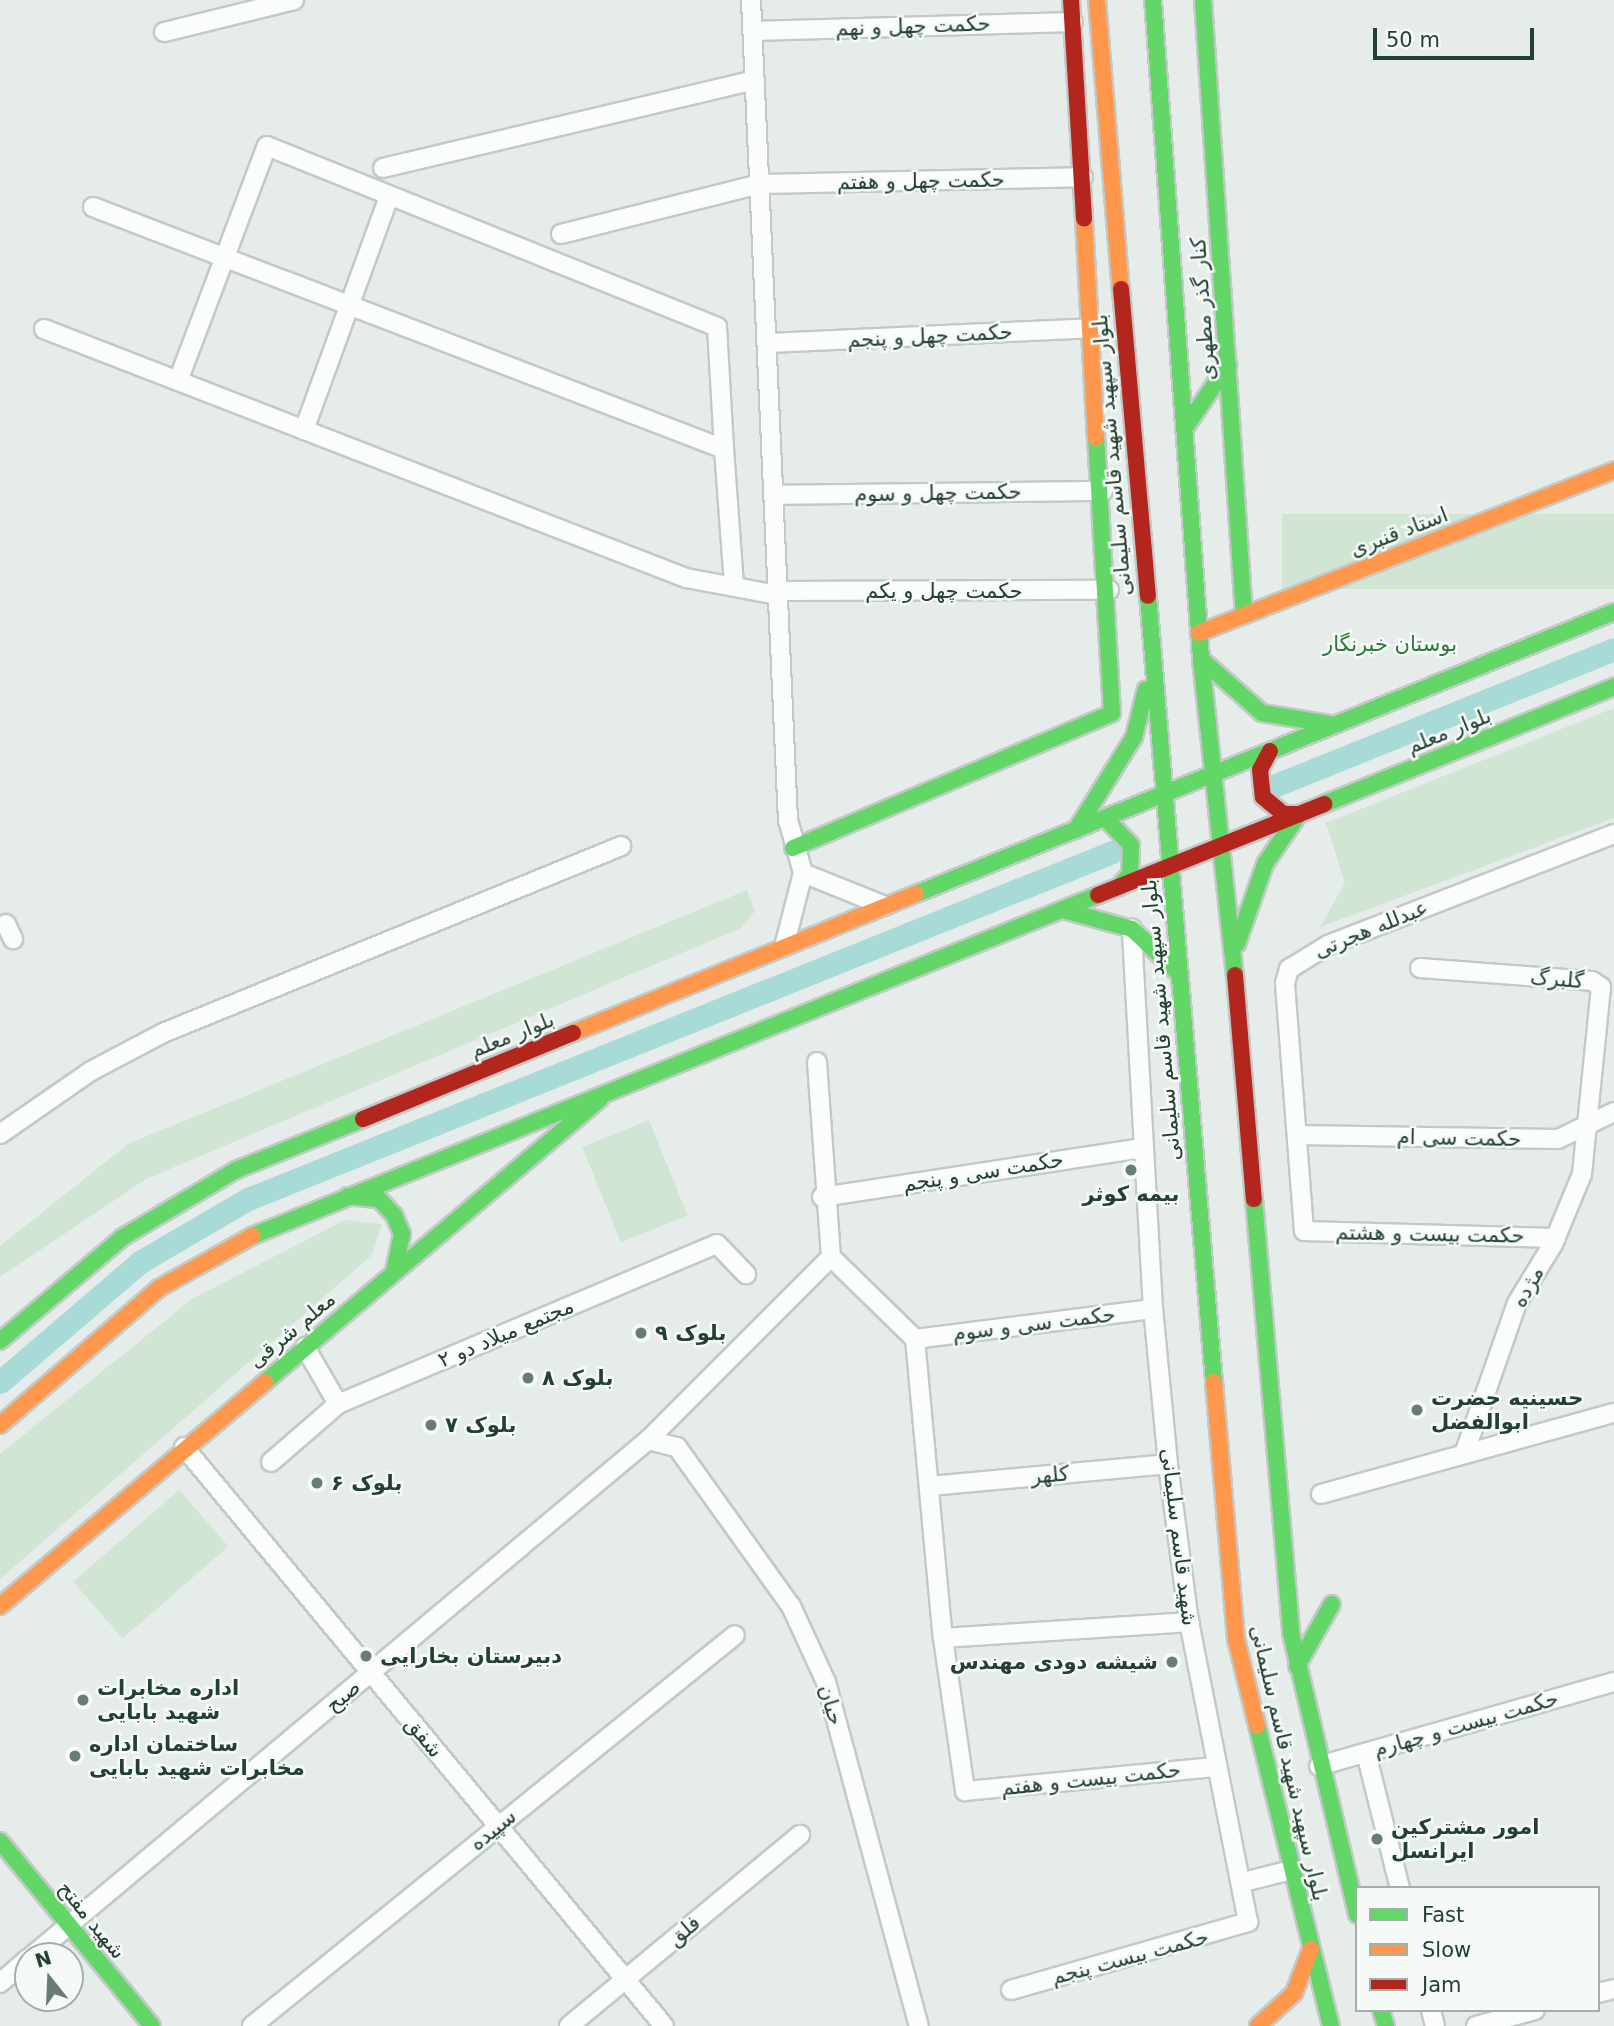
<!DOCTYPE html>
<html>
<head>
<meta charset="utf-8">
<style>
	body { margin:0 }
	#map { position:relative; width:1614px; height:2026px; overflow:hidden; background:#e6ece9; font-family:"DejaVu Sans","Noto Sans Arabic",sans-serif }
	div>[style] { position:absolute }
	.green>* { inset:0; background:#d0e5d3; transform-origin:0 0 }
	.canal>* { height:23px; margin:-11.5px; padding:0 11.5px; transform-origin:11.5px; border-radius:11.5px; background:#a8dad8 }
	.roads { filter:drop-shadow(2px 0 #c3c9c6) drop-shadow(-2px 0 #c3c9c6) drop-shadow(0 2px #c3c9c6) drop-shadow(0 -2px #c3c9c6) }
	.street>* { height:18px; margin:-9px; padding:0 9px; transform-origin:9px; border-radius:9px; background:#fbfcfc }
	.fast>* { height:16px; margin:-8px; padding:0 8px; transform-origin:8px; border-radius:8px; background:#63d668 }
	.slow>* { height:16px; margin:-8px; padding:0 8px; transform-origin:8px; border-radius:8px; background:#ff974d }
	.jam>* { height:16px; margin:-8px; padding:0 8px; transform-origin:8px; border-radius:8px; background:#b3261e }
	.dots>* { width:19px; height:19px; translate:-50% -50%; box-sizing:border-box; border:4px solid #f5faf7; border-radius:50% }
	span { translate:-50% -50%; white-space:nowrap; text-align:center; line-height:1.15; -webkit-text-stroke:5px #f5faf7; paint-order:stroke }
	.street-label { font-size:21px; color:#234033 }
	.park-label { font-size:21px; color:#2d773d }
	.poi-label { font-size:21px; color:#234033; font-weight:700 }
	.left { translate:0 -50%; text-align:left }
	.right { translate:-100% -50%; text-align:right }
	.legend { position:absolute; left:1355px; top:1886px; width:245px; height:126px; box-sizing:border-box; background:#f5faf7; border:2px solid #a1b0a9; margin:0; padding:9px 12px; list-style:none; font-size:21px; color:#234033 }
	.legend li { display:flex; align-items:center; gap:14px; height:35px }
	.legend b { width:35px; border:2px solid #a1b0a9 }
	.north { position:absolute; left:14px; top:1942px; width:70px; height:70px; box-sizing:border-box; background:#f5faf7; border:2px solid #a1b0a9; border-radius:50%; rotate:342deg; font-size:19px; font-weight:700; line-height:28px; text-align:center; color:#234033 }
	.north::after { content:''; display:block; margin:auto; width:24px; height:32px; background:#677c73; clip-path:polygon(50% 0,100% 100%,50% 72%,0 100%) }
	.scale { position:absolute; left:1373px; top:28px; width:161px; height:32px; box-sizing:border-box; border:4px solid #234033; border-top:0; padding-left:9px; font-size:21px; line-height:24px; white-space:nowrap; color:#234033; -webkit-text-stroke:5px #f5faf7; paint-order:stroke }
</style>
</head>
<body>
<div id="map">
	<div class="green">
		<div style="left:1614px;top:514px;width:75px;height:332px;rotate:90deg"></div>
		<div style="clip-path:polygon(1614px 708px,1614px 818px,1320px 927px,1345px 883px,1326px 823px)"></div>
		<div style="clip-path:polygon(747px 890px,755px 911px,741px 928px,146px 1179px,0 1277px,0 1246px,128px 1144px)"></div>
		<div style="left:649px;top:1120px;width:103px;height:72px;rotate:68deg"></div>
		<div style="clip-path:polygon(345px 1220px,382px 1224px,372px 1255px,0 1579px,0 1454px,192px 1299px)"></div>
		<div style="left:179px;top:1490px;width:75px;height:140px;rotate:49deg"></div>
	</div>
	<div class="canal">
		<div style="left:1276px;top:785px;width:364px;rotate:-21.9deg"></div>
		<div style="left:0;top:1382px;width:184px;rotate:-40.6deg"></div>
		<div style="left:140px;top:1262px;width:125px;rotate:-30.3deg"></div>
		<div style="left:248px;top:1199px;width:931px;rotate:-21.88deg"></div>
	</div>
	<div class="roads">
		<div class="street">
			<div style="left:751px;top:0;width:821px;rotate:87.42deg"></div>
			<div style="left:788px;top:820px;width:55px;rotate:74.2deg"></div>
			<div style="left:803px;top:873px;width:76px;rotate:104.4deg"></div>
			<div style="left:753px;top:31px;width:320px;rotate:-1.6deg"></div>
			<div style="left:164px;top:32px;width:134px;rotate:-13.8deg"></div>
			<div style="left:383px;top:168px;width:382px;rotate:-13.3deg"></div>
			<div style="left:93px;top:207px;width:676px;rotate:20.98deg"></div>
			<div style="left:724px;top:449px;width:136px;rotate:85.8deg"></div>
			<div style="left:561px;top:234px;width:205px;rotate:-14.1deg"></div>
			<div style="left:760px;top:184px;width:323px;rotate:-1.2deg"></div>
			<div style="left:44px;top:329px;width:689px;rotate:21.2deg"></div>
			<div style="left:686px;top:578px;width:94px;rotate:10.5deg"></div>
			<div style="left:767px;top:343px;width:326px;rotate:-2.6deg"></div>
			<div style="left:178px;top:381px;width:251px;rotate:-69.3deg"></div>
			<div style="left:267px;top:146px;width:485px;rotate:21.9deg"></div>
			<div style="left:717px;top:327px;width:122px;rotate:86.7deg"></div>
			<div style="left:304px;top:430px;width:249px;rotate:-70deg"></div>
			<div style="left:774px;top:495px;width:329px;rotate:-0.7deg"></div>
			<div style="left:778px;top:591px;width:331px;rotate:-0.2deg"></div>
			<div style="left:803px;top:873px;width:88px;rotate:21.9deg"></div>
			<div style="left:6px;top:924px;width:17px;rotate:65deg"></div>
			<div style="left:1420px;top:968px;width:172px;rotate:4.3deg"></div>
			<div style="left:1592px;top:981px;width:11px;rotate:34deg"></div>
			<div style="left:1601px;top:987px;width:188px;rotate:95.8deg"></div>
			<div style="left:1582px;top:1174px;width:76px;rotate:112.5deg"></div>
			<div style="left:1553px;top:1244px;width:69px;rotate:121.4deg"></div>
			<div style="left:1517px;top:1303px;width:160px;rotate:109.3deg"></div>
			<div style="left:817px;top:1062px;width:196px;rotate:85.9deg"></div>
			<div style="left:0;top:1134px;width:111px;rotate:-34.7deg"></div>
			<div style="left:91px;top:1071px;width:81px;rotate:-27.8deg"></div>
			<div style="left:163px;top:1033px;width:495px;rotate:-22.2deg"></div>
			<div style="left:1297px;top:1135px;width:261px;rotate:0.9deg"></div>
			<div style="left:1558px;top:1139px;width:62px;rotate:-25.7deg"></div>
			<div style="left:822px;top:1197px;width:325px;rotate:-8.7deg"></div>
			<div style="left:1556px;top:1238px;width:252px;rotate:-178.4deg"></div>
			<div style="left:1304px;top:1231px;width:249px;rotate:-94.4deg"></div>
			<div style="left:1285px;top:983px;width:15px;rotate:-74deg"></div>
			<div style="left:1289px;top:969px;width:46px;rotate:-31.6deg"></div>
			<div style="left:1328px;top:945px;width:307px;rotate:-21.2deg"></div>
			<div style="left:915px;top:1339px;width:240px;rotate:-7.2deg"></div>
			<div style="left:305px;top:1347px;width:66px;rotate:59.9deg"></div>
			<div style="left:648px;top:1440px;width:30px;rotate:14deg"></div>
			<div style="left:677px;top:1447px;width:196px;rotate:54.4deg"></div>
			<div style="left:791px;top:1606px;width:84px;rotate:65.3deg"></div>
			<div style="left:826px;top:1682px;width:356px;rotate:74.9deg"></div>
			<div style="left:184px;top:1447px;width:752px;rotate:50.34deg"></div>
			<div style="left:271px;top:1462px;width:89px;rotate:-40.9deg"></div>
			<div style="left:338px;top:1404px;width:411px;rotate:-22.9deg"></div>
			<div style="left:717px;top:1244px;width:42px;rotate:46deg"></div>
			<div style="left:931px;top:1486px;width:238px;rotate:-5.3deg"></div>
			<div style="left:1321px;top:1494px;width:304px;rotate:-15.5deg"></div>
			<div style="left:943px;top:1638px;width:247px;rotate:-3.7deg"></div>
			<div style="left:1366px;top:1753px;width:139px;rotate:75.9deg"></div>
			<div style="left:1319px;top:1766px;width:307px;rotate:-15.9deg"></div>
			<div style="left:1243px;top:1882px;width:49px;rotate:-14deg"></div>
			<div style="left:32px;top:1956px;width:804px;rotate:-39.95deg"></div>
			<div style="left:648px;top:1440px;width:259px;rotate:-45deg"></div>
			<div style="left:831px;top:1257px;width:117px;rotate:44.3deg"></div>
			<div style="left:915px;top:1339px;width:300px;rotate:84.7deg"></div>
			<div style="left:943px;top:1638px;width:155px;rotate:81.8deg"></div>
			<div style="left:965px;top:1791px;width:252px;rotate:-5.5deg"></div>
			<div style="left:0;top:1983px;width:37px;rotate:-41deg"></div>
			<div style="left:1011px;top:1990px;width:247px;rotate:-16deg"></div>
			<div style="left:1248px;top:1922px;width:306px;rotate:-101.1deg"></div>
			<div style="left:1189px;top:1622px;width:159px;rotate:-97.6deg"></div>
			<div style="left:1168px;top:1464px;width:156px;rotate:-95.5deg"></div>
			<div style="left:1153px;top:1309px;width:381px;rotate:-93.2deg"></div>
			<div style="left:1598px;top:1993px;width:16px;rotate:-14deg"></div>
			<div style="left:1431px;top:2010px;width:16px;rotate:76deg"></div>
			<div style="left:252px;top:2026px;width:621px;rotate:-38.99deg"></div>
			<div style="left:569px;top:2026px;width:300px;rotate:-39.6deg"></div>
			<div style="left:1476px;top:2026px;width:61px;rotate:-15.2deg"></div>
		</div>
		<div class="fast">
			<div style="left:1153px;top:0;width:661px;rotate:85.83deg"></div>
			<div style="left:1201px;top:659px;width:318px;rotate:83.9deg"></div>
			<div style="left:1203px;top:0;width:616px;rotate:86.19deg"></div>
			<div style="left:1187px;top:425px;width:73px;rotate:-55.7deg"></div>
			<div style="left:1148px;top:596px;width:789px;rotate:85.2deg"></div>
			<div style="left:1201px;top:659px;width:81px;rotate:41.5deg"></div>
			<div style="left:1262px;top:713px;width:68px;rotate:9.3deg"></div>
			<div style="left:1324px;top:804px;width:313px;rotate:-22deg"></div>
			<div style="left:1105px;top:818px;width:37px;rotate:46deg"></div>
			<div style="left:1131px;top:845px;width:29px;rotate:92deg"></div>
			<div style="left:1130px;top:874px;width:18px;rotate:131deg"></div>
			<div style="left:1076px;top:830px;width:110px;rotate:-58.1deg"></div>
			<div style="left:1134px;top:737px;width:49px;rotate:-76deg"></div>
			<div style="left:793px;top:848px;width:346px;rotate:-22.9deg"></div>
			<div style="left:1112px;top:713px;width:275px;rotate:-93.3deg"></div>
			<div style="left:916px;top:894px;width:753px;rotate:-22deg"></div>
			<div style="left:1063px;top:910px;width:72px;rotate:15.4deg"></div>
			<div style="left:1132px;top:929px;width:62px;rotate:43.7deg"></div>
			<div style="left:1237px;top:944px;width:85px;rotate:-70.7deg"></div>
			<div style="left:1265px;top:864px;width:60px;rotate:-55.8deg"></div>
			<div style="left:348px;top:1196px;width:31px;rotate:6deg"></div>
			<div style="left:379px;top:1199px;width:22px;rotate:47deg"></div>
			<div style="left:394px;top:1215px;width:21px;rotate:67deg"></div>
			<div style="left:402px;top:1234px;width:39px;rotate:102deg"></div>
			<div style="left:1254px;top:1199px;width:436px;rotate:85.1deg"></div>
			<div style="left:1291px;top:1633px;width:289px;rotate:76.8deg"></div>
			<div style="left:252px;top:1236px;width:912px;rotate:-21.95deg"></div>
			<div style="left:0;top:1341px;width:161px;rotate:-40.2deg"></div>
			<div style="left:123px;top:1237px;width:131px;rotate:-30.7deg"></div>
			<div style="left:236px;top:1170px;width:137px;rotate:-21.9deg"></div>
			<div style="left:265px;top:1382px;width:439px;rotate:-40.2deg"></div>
			<div style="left:1297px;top:1666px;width:71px;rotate:-60.6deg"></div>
			<div style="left:1257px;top:1725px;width:310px;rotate:76.2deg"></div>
			<div style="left:0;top:1841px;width:239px;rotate:50.6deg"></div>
			<div style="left:1381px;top:2010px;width:17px;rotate:73deg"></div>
		</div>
		<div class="slow">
			<div style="left:1097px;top:0;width:290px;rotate:85.3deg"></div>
			<div style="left:1084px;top:219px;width:219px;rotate:86.9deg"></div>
			<div style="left:1199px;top:633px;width:446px;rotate:-21.4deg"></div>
			<div style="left:573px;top:1033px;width:370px;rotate:-22.1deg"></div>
			<div style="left:1214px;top:1382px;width:258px;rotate:85.1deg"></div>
			<div style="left:1236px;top:1639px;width:89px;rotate:76.3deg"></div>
			<div style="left:0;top:1425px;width:210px;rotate:-40.7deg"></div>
			<div style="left:159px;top:1288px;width:107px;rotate:-29.2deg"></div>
			<div style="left:0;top:1606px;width:347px;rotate:-40.2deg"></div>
			<div style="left:1258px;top:2026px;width:49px;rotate:-42.5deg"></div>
			<div style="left:1294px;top:1993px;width:47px;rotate:-68.9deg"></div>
		</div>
		<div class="jam">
			<div style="left:1071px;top:0;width:219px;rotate:86.6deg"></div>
			<div style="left:1121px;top:289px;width:308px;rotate:85deg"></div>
			<div style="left:1270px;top:751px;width:21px;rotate:118deg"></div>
			<div style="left:1260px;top:770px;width:27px;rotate:84deg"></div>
			<div style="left:1263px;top:797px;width:26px;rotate:40deg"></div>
			<div style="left:1283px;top:814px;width:16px"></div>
			<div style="left:1098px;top:895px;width:244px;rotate:-21.9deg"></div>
			<div style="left:1235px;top:975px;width:225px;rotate:85.2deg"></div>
			<div style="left:363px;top:1119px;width:227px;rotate:-22.3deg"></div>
		</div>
	</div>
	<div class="dots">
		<div style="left:1131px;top:1170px;background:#677c73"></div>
		<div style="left:641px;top:1333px;background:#677c73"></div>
		<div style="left:528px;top:1378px;background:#677c73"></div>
		<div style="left:1417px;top:1410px;background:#677c73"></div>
		<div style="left:431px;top:1425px;background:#677c73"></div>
		<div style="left:317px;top:1483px;background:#677c73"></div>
		<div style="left:366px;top:1656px;background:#677c73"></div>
		<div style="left:1172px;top:1662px;background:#677c73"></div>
		<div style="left:83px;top:1700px;background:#677c73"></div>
		<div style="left:75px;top:1756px;background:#677c73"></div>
		<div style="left:1377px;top:1839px;background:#677c73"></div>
	</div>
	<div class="street-label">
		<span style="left:913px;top:26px;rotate:-2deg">حکمت چهل و نهم</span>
		<span style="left:921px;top:181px;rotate:-1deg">حکمت چهل و هفتم</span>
		<span style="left:1203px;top:309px;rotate:-94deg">کنار گذر مطهری</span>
		<span style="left:930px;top:336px;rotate:-3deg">حکمت چهل و پنجم</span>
		<span style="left:1112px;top:455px;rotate:-95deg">بلوار سپهبد شهید قاسم سلیمانی</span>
		<span style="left:938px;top:493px;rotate:-1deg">حکمت چهل و سوم</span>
		<span style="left:1399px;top:532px;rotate:-21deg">استاد قنبری</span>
		<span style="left:944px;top:591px">حکمت چهل و یکم</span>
		<span style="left:1449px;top:731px;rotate:-22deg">بلوار معلم</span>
		<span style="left:1371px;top:929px;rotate:-22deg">عبدلله هجرتی</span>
		<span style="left:1557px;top:979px;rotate:5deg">گلبرگ</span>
		<span style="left:1161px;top:1020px;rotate:-95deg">بلوار سپهبد شهید قاسم سلیمانی</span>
		<span style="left:512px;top:1035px;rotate:-22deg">بلوار معلم</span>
		<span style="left:1459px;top:1138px;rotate:1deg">حکمت سی ام</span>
		<span style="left:983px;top:1172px;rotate:-9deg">حکمت سی و پنجم</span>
		<span style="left:1430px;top:1234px;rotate:1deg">حکمت بیست و هشتم</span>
		<span style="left:1528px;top:1287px;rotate:-61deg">مژده</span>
		<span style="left:1034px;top:1324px;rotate:-7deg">حکمت سی و سوم</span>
		<span style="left:292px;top:1330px;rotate:-40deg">معلم شرقی</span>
		<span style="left:506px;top:1333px;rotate:-23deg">مجتمع میلاد دو ۲</span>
		<span style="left:1050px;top:1475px;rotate:-5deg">کلهر</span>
		<span style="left:1179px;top:1537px;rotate:83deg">شهید قاسم سلیمانی</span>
		<span style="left:343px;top:1696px;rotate:-40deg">صبح</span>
		<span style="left:831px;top:1705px;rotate:73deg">حیان</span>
		<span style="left:1466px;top:1724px;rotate:-16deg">حکمت بیست و چهارم</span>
		<span style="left:424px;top:1737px;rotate:50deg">شفق</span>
		<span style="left:1289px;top:1763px;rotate:77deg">بلوار سپهبد شهید قاسم سلیمانی</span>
		<span style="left:1091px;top:1779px;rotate:-6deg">حکمت بیست و هفتم</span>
		<span style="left:493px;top:1830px;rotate:-39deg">سپیده</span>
		<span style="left:92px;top:1920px;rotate:51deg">شهید مفتح</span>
		<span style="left:684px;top:1931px;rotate:-40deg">فلق</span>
		<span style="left:1130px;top:1957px;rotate:-15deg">حکمت بیست پنجم</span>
	</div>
	<div class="park-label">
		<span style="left:1390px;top:644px">بوستان خبرنگار</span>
	</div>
	<div class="poi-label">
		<span style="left:1131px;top:1194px">بیمه کوثر</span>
		<span class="left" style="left:655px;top:1333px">بلوک ۹</span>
		<span class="left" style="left:542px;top:1378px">بلوک ۸</span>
		<span class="left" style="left:1431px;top:1410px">حسینیه حضرت<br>ابوالفضل</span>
		<span class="left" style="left:445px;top:1425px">بلوک ۷</span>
		<span class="left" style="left:331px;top:1483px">بلوک ۶</span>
		<span class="left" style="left:380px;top:1656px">دبیرستان بخارایی</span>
		<span class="right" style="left:1158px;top:1662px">شیشه دودی مهندس</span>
		<span class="left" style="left:97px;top:1700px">اداره مخابرات<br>شهید بابایی</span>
		<span class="left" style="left:89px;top:1756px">ساختمان اداره<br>مخابرات شهید بابایی</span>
		<span class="left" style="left:1391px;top:1839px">امور مشترکین<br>ایرانسل</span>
	</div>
	<ul class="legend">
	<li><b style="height:9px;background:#63d668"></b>Fast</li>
	<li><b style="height:9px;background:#ff974d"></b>Slow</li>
	<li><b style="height:9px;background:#b3261e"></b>Jam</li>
	</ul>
	<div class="north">N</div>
	<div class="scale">50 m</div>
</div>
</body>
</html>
